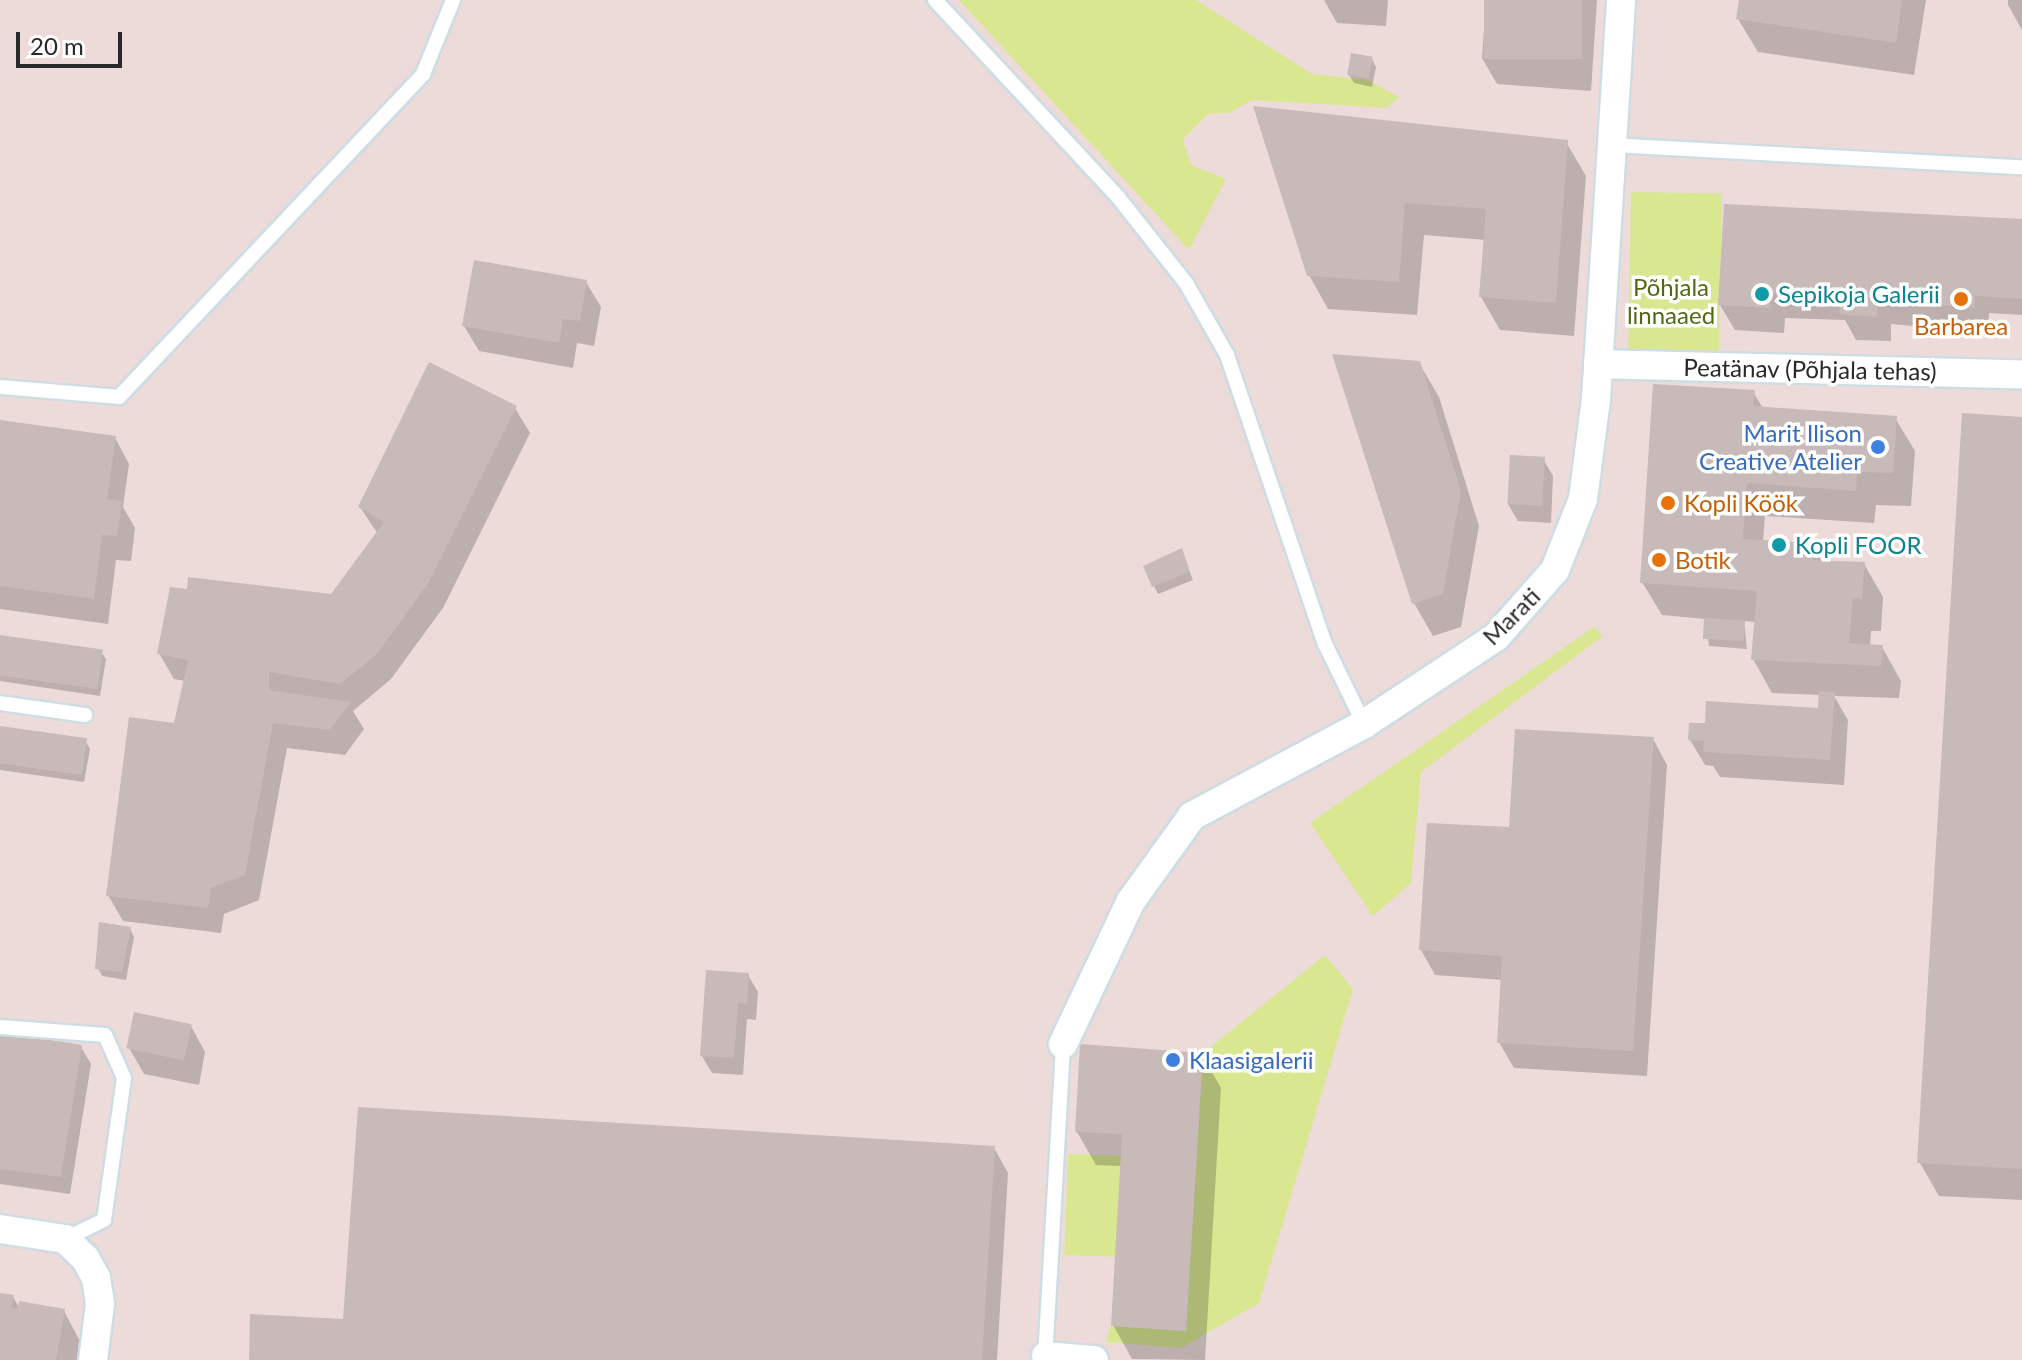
<!DOCTYPE html>
<html>
<head>
<meta charset="utf-8">
<style>
	body { margin:0 }
	#map { position:relative; width:2022px; height:1360px; overflow:hidden; background:#ecdbd9; font-family:Lato,sans-serif }
	div>[style] { position:absolute }
	.green>* { inset:0; background:#d9e791; transform-origin:0 0 }
	.shadow>* { inset:0; background:#0003 }
	.building>* { inset:0; background:#c7bab8; transform-origin:0 0 }
	.roads { filter:drop-shadow(2px 0 #cedce3) drop-shadow(-2px 0 #cedce3) drop-shadow(0 2px #cedce3) drop-shadow(0 -2px #cedce3) }
	.lane>* { height:14px; margin:-7px; padding:0 7px; transform-origin:7px; border-radius:7px; background:#fff }
	.street>* { height:28px; margin:-14px; padding:0 14px; transform-origin:14px; border-radius:14px; background:#fff }
	.dots>* { width:22px; height:22px; translate:-50% -50%; box-sizing:border-box; border:4px solid #fff; border-radius:50% }
	span { translate:-50% -50%; white-space:nowrap; text-align:center; line-height:1.15; -webkit-text-stroke:7px #fff; paint-order:stroke }
	.park-label { font-size:24px; color:#506a14 }
	.culture-label { font-size:24px; color:#0d838f }
	.left { translate:0 -50%; text-align:left }
	.food-label { font-size:24px; color:#c56008 }
	.street-label { font-size:24px; color:#292929 }
	.shop-label { font-size:24px; color:#366cbe }
	.right { translate:-100% -50%; text-align:right }
	.scale { position:absolute; left:16px; top:32px; width:106px; height:36px; box-sizing:border-box; border:4px solid #292929; border-top:0; padding-left:10px; font-size:24px; line-height:28px; white-space:nowrap; color:#292929; -webkit-text-stroke:6px #fff; paint-order:stroke }
</style>
</head>
<body>
<div id="map">
	<div class="green">
		<div style="clip-path:polygon(959px 0,1196px 0,1312px 74px,1368px 80px,1399px 97px,1387px 108px,1252px 100px,1229px 113px,1208px 114px,1183px 139px,1191px 165px,1226px 179px,1189px 250px)"></div>
		<div style="left:1631px;top:192px;width:91px;height:160px;rotate:1deg"></div>
		<div style="clip-path:polygon(1594px 627px,1603px 636px,1421px 772px,1411px 883px,1373px 916px,1310px 823px)"></div>
		<div style="clip-path:polygon(1325px 955px,1353px 989px,1259px 1303px,1181px 1348px,1106px 1342px,1111px 1326px,1186px 1331px,1203px 1053px)"></div>
		<div style="left:1068px;top:1154px;width:53px;height:101px;rotate:2deg"></div>
	</div>
	<div class="shadow">
		<div style="clip-path:polygon(1324px 0,1388px 0,1386px 26px,1337px 23px)"></div>
		<div style="clip-path:polygon(1486px 0,1597px 0,1591px 91px,1497px 84px,1482px 58px)"></div>
		<div style="clip-path:polygon(1741px 0,1926px 0,1914px 75px,1758px 52px,1738px 19px)"></div>
		<div style="clip-path:polygon(2008px 0,2022px 0,2022px 30px,2008px 5px)"></div>
		<div style="clip-path:polygon(1372px 59px,1376px 67px,1372px 87px,1354px 83px,1349px 75px)"></div>
		<div style="clip-path:polygon(1256px 109px,1566px 142px,1586px 176px,1574px 336px,1500px 330px,1481px 297px,1486px 240px,1424px 235px,1417px 315px,1328px 309px,1309px 275px)"></div>
		<div style="clip-path:polygon(2022px 221px,2022px 315px,1989px 313px,1988px 333px,1891px 324px,1891px 341px,1856px 340px,1845px 320px,1785px 318px,1784px 333px,1735px 330px,1720px 305px)"></div>
		<div style="clip-path:polygon(586px 282px,601px 307px,594px 346px,577px 343px,573px 368px,479px 351px,464px 326px)"></div>
		<div style="clip-path:polygon(1419px 363px,1439px 397px,1479px 526px,1461px 627px,1433px 636px,1414px 603px)"></div>
		<div style="clip-path:polygon(1753px 392px,1763px 408px,1895px 418px,1915px 451px,1911px 506px,1876px 505px,1874px 523px,1765px 516px,1763px 542px,1812px 545px,1822px 562px,1864px 564px,1883px 597px,1881px 631px,1871px 631px,1870px 646px,1882px 647px,1901px 681px,1899px 698px,1834px 696px,1848px 720px,1844px 785px,1720px 777px,1713px 766px,1705px 765px,1690px 740px,1820px 710px,1821px 695px,1772px 693px,1753px 659px,1756px 622px,1744px 621px,1747px 649px,1709px 646px,1706px 619px,1662px 615px,1642px 582px)"></div>
		<div style="clip-path:polygon(515px 408px,530px 433px,443px 608px,391px 679px,353px 711px,364px 729px,345px 755px,287px 748px,259px 900px,224px 914px,221px 933px,123px 921px,108px 895px,176px 725px,185px 681px,174px 679px,159px 653px,332px 597px,378px 534px,360px 507px)"></div>
		<div style="clip-path:polygon(2022px 419px,2022px 1200px,1939px 1196px,1920px 1163px)"></div>
		<div style="clip-path:polygon(0 422px,115px 438px,129px 464px,123px 507px,135px 528px,131px 561px,116px 560px,108px 624px,0 609px)"></div>
		<div style="clip-path:polygon(1543px 459px,1553px 476px,1551px 523px,1518px 521px,1508px 504px)"></div>
		<div style="clip-path:polygon(1181px 550px,1193px 580px,1158px 594px,1154px 586px)"></div>
		<div style="clip-path:polygon(0 637px,101px 652px,106px 659px,100px 696px,0 681px)"></div>
		<div style="clip-path:polygon(0 728px,85px 741px,90px 749px,84px 782px,0 770px)"></div>
		<div style="clip-path:polygon(1653px 739px,1667px 765px,1647px 1076px,1514px 1068px,1499px 1042px,1503px 980px,1435px 975px,1421px 950px,1511px 829px)"></div>
		<div style="clip-path:polygon(130px 929px,134px 937px,126px 980px,102px 976px,98px 968px)"></div>
		<div style="clip-path:polygon(748px 975px,758px 992px,756px 1020px,747px 1019px,743px 1075px,712px 1073px,702px 1056px)"></div>
		<div style="clip-path:polygon(191px 1026px,205px 1052px,199px 1085px,144px 1074px,129px 1048px)"></div>
		<div style="clip-path:polygon(0 1037px,81px 1047px,91px 1064px,70px 1194px,0 1184px)"></div>
		<div style="clip-path:polygon(1202px 1055px,1221px 1088px,1205px 1360px,1132px 1359px,1113px 1325px,1122px 1166px,1096px 1165px,1077px 1132px)"></div>
		<div style="clip-path:polygon(994px 1148px,1008px 1173px,997px 1360px,251px 1360px,345px 1321px)"></div>
		<div style="clip-path:polygon(0 1295px,13px 1297px,20px 1309px,64px 1311px,90px 1360px,0 1360px)"></div>
	</div>
	<div class="building">
		<div style="left:1484px;top:0;width:98px;height:59px"></div>
		<div style="clip-path:polygon(1739px 0,1902px 0,1896px 43px,1736px 19px)"></div>
		<div style="left:1351px;top:53px;width:22px;height:22px;rotate:10deg"></div>
		<div style="clip-path:polygon(1253px 106px,1568px 140px,1556px 303px,1479px 297px,1486px 209px,1405px 203px,1399px 282px,1307px 276px)"></div>
		<div style="clip-path:polygon(1724px 204px,2022px 219px,2022px 299px,1975px 296px,1975px 308px,1878px 300px,1877px 317px,1839px 314px,1840px 295px,1771px 293px,1770px 308px,1718px 305px)"></div>
		<div style="clip-path:polygon(474px 260px,587px 280px,580px 321px,563px 319px,559px 343px,462px 326px)"></div>
		<div style="clip-path:polygon(1332px 354px,1420px 361px,1461px 491px,1443px 594px,1412px 604px)"></div>
		<div style="clip-path:polygon(429px 362px,517px 406px,429px 582px,377px 654px,340px 684px,269px 672px,269px 690px,351px 702px,330px 730px,273px 723px,245px 875px,211px 888px,208px 908px,106px 896px,129px 717px,174px 723px,188px 660px,157px 654px,170px 587px,187px 589px,188px 577px,331px 594px,384px 522px,358px 507px)"></div>
		<div style="clip-path:polygon(1653px 384px,1755px 390px,1753px 406px,1897px 416px,1893px 473px,1857px 472px,1856px 491px,1747px 483px,1743px 539px,1814px 543px,1812px 560px,1865px 562px,1862px 599px,1853px 598px,1849px 643px,1883px 645px,1881px 666px,1751px 660px,1757px 591px,1640px 583px)"></div>
		<div style="clip-path:polygon(1962px 413px,2022px 417px,2022px 1169px,1917px 1163px)"></div>
		<div style="clip-path:polygon(0 420px,116px 436px,107px 499px,122px 501px,117px 536px,102px 535px,94px 599px,0 586px)"></div>
		<div style="left:1510px;top:455px;width:35px;height:49px;rotate:3deg"></div>
		<div style="clip-path:polygon(1182px 548px,1190px 572px,1152px 587px,1143px 566px)"></div>
		<div style="left:1704px;top:618px;width:41px;height:21px;rotate:3deg"></div>
		<div style="left:0;top:635px;width:104px;height:40px;rotate:8deg"></div>
		<div style="clip-path:polygon(1819px 691px,1835px 692px,1830px 760px,1703px 752px,1704px 741px,1688px 740px,1689px 723px,1705px 723px,1706px 701px,1818px 708px)"></div>
		<div style="left:0;top:726px;width:88px;height:37px;rotate:8deg"></div>
		<div style="clip-path:polygon(1515px 729px,1654px 737px,1633px 1051px,1497px 1043px,1502px 956px,1419px 950px,1427px 823px,1509px 827px)"></div>
		<div style="clip-path:polygon(99px 922px,131px 927px,122px 972px,95px 969px)"></div>
		<div style="clip-path:polygon(706px 970px,749px 973px,747px 1004px,738px 1003px,734px 1058px,700px 1056px)"></div>
		<div style="left:134px;top:1012px;width:59px;height:37px;rotate:12deg"></div>
		<div style="clip-path:polygon(0 1032px,82px 1045px,61px 1177px,0 1169px)"></div>
		<div style="clip-path:polygon(1080px 1044px,1203px 1053px,1186px 1331px,1111px 1326px,1122px 1134px,1075px 1132px)"></div>
		<div style="clip-path:polygon(358px 1107px,995px 1146px,982px 1360px,249px 1360px,250px 1314px,343px 1319px)"></div>
		<div style="clip-path:polygon(0 1293px,14px 1295px,12px 1308px,18px 1309px,19px 1301px,65px 1309px,56px 1360px,0 1360px)"></div>
	</div>
	<div class="roads">
		<div class="lane">
			<div style="left:935px;top:0;width:269px;rotate:47.1deg"></div>
			<div style="left:1118px;top:197px;width:110px;rotate:51.7deg"></div>
			<div style="left:1186px;top:283px;width:83px;rotate:60.3deg"></div>
			<div style="left:1227px;top:355px;width:305px;rotate:71.3deg"></div>
			<div style="left:1325px;top:644px;width:89px;rotate:64deg"></div>
			<div style="left:1611px;top:145px;width:412px;rotate:3.1deg"></div>
			<div style="left:0;top:387px;width:119px;rotate:4.8deg"></div>
			<div style="left:119px;top:397px;width:444px;rotate:-46.7deg"></div>
			<div style="left:423px;top:74px;width:80px;rotate:-67.9deg"></div>
			<div style="left:0;top:703px;width:86px;rotate:8deg"></div>
			<div style="left:0;top:1027px;width:105px;rotate:4.4deg"></div>
			<div style="left:105px;top:1035px;width:47px;rotate:66.2deg"></div>
			<div style="left:124px;top:1078px;width:143px;rotate:98deg"></div>
			<div style="left:104px;top:1220px;width:43px;rotate:154deg"></div>
			<div style="left:1045px;top:1359px;width:316px;rotate:-86.7deg"></div>
		</div>
		<div class="street">
			<div style="left:1598px;top:364px;width:424px;rotate:1.4deg"></div>
			<div style="left:1063px;top:1044px;width:158px;rotate:-64.6deg"></div>
			<div style="left:1131px;top:901px;width:105px;rotate:-54.3deg"></div>
			<div style="left:1192px;top:816px;width:195px;rotate:-28.1deg"></div>
			<div style="left:1364px;top:724px;width:158px;rotate:-33.4deg"></div>
			<div style="left:1496px;top:637px;width:89px;rotate:-48.6deg"></div>
			<div style="left:1555px;top:570px;width:76px;rotate:-68.5deg"></div>
			<div style="left:1583px;top:499px;width:101px;rotate:-82.6deg"></div>
			<div style="left:1596px;top:399px;width:400px;rotate:-86.4deg"></div>
			<div style="left:0;top:1229px;width:66px;rotate:8.7deg"></div>
			<div style="left:65px;top:1239px;width:28px;rotate:44deg"></div>
			<div style="left:85px;top:1258px;width:23px;rotate:61deg"></div>
			<div style="left:96px;top:1278px;width:26px;rotate:81deg"></div>
			<div style="left:100px;top:1304px;width:56px;rotate:97.1deg"></div>
			<div style="left:1046px;top:1356px;width:48px;rotate:4.8deg"></div>
		</div>
	</div>
	<div class="dots">
		<div style="left:1762px;top:294px;background:#0f9aa8"></div>
		<div style="left:1961px;top:299px;background:#e8710a"></div>
		<div style="left:1878px;top:447px;background:#3f7fe0"></div>
		<div style="left:1668px;top:503px;background:#e8710a"></div>
		<div style="left:1779px;top:545px;background:#0f9aa8"></div>
		<div style="left:1659px;top:560px;background:#e8710a"></div>
		<div style="left:1173px;top:1060px;background:#3f7fe0"></div>
	</div>
	<div class="park-label">
		<span style="left:1671px;top:301px">Põhjala<br>linnaaed</span>
	</div>
	<div class="culture-label">
		<span class="left" style="left:1778px;top:294px">Sepikoja Galerii</span>
		<span class="left" style="left:1795px;top:545px">Kopli FOOR</span>
	</div>
	<div class="food-label">
		<span style="left:1961px;top:326px">Barbarea</span>
		<span class="left" style="left:1684px;top:503px">Kopli Köök</span>
		<span class="left" style="left:1675px;top:560px">Botik</span>
	</div>
	<div class="street-label">
		<span style="left:1810px;top:369px;rotate:1deg">Peatänav (Põhjala tehas)</span>
		<span style="left:1511px;top:616px;rotate:-45deg">Marati</span>
	</div>
	<div class="shop-label">
		<span class="right" style="left:1862px;top:447px">Marit Ilison<br>Creative Atelier</span>
		<span class="left" style="left:1189px;top:1060px">Klaasigalerii</span>
	</div>
	<div class="scale">20 m</div>
</div>
</body>
</html>
